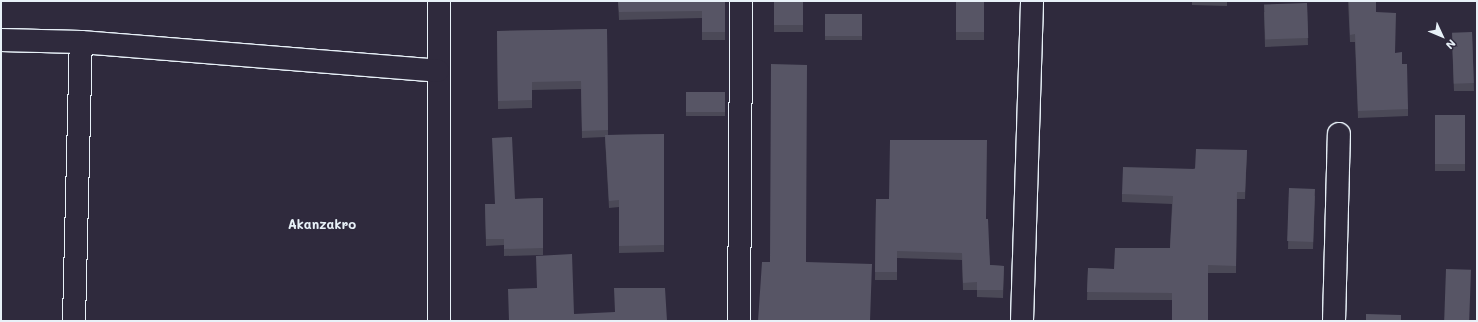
<!DOCTYPE html>
<html>
<head>
<meta charset="utf-8">
<style>
	body { margin:0 }
	#map { position:relative; width:1478px; height:322px; overflow:hidden; background:#2f2a3d; font-family:Mali,sans-serif }
	div>[style] { position:absolute }
	.roads { filter:drop-shadow(1px 0 #e8f1f8) drop-shadow(-1px 0 #e8f1f8) drop-shadow(0 1px #e8f1f8) drop-shadow(0 -1px #e8f1f8) }
	.street>* { height:22px; margin:-11px; padding:0 11px; transform-origin:11px; border-radius:11px; background:#2f2a3d }
	.wall>* { inset:0; background:#4b4957; transform-origin:0 0 }
	.building>* { inset:0; background:#575565; transform-origin:0 0 }
	span { translate:-50% -50%; white-space:nowrap; text-align:center; line-height:1.15; -webkit-text-stroke:3px #2f2a3d; paint-order:stroke }
	.quarter-label { font-size:13px; color:#e8f1f8; font-weight:700 }
	.frame { position:absolute; inset:0; border:2px solid #e8f1f8; pointer-events:none }
	.north { position:absolute; left:1422px; top:16px; width:40px; height:40px; -webkit-text-stroke:3px #2f2a3d; paint-order:stroke; rotate:134deg; font-size:11px; font-weight:700; line-height:16px; text-align:center; color:#e8f1f8 }
	.north::after { content:''; display:block; margin:auto; width:14px; height:18px; background:#e8f1f8; clip-path:polygon(50% 0,100% 100%,50% 72%,0 100%) }
</style>
</head>
<body>
<div id="map">
	<div class="roads">
		<div class="street">
			<div style="left:439px;top:1px;width:320px;rotate:90deg"></div>
			<div style="left:1px;top:40px;width:80px;rotate:1.4deg"></div>
			<div style="left:81px;top:42px;width:358px;rotate:4.6deg"></div>
			<div style="left:74px;top:321px;width:279px;rotate:-88.6deg"></div>
			<div style="left:739px;top:321px;width:320px;rotate:-89.6deg"></div>
			<div style="left:1022px;top:321px;width:320px;rotate:-88.2deg"></div>
			<div style="left:1334px;top:321px;width:187px;rotate:-88.5deg"></div>
		</div>
	</div>
	<div class="wall">
		<div style="clip-path:polygon(618px 1px,725px 1px,725px 40px,702px 40px,702px 18px,619px 20px)"></div>
		<div style="left:774px;top:1px;width:29px;height:31px"></div>
		<div style="left:956px;top:1px;width:28px;height:39px"></div>
		<div style="clip-path:polygon(1192px 1px,1227px 1px,1227px 6px,1192px 5px)"></div>
		<div style="clip-path:polygon(1348px 1px,1376px 12px,1395px 53px,1402px 64px,1408px 109px,1408px 116px,1358px 118px,1355px 42px,1350px 42px)"></div>
		<div style="clip-path:polygon(1307px 3px,1308px 45px,1265px 47px,1264px 12px)"></div>
		<div style="left:825px;top:14px;width:37px;height:26px"></div>
		<div style="clip-path:polygon(607px 29px,608px 135px,664px 134px,664px 252px,619px 253px,619px 207px,609px 208px,605px 137px,582px 138px,581px 89px,532px 90px,532px 108px,498px 109px,497px 31px)"></div>
		<div style="clip-path:polygon(1472px 32px,1474px 91px,1454px 91px,1452px 40px)"></div>
		<div style="left:725px;top:92px;width:24px;height:39px;rotate:90deg"></div>
		<div style="left:1435px;top:115px;width:30px;height:56px"></div>
		<div style="clip-path:polygon(1247px 150px,1245px 199px,1237px 199px,1236px 273px,1208px 273px,1172px 300px,1087px 300px,1088px 268px,1114px 269px,1170px 248px,1172px 204px,1122px 202px,1122px 194px)"></div>
		<div style="clip-path:polygon(1289px 188px,1315px 196px,1313px 249px,1288px 249px)"></div>
		<div style="clip-path:polygon(543px 198px,543px 255px,504px 256px,504px 245px,486px 246px,485px 204px,494px 204px,515px 199px)"></div>
		<div style="clip-path:polygon(876px 199px,889px 199px,986px 219px,990px 265px,1004px 266px,1003px 298px,977px 297px,977px 290px,963px 290px,962px 260px,897px 258px,897px 280px,875px 280px)"></div>
	</div>
	<div class="building">
		<div style="clip-path:polygon(618px 1px,725px 1px,725px 32px,702px 32px,702px 11px,619px 12px)"></div>
		<div style="left:774px;top:1px;width:29px;height:24px"></div>
		<div style="left:956px;top:1px;width:28px;height:31px"></div>
		<div style="clip-path:polygon(1349px 1px,1376px 1px,1376px 12px,1396px 13px,1395px 53px,1402px 52px,1402px 64px,1407px 64px,1408px 109px,1358px 111px,1355px 34px,1350px 35px)"></div>
		<div style="left:1307px;top:3px;width:35px;height:43px;rotate:88deg"></div>
		<div style="left:825px;top:14px;width:37px;height:22px"></div>
		<div style="clip-path:polygon(607px 29px,608px 130px,582px 131px,581px 81px,532px 82px,532px 100px,498px 101px,497px 31px)"></div>
		<div style="left:1472px;top:32px;width:51px;height:20px;rotate:88deg"></div>
		<div style="clip-path:polygon(771px 64px,807px 65px,806px 262px,872px 264px,870px 321px,758px 321px,762px 262px,770px 262px)"></div>
		<div style="left:725px;top:92px;width:20px;height:39px;rotate:90deg"></div>
		<div style="left:1435px;top:115px;width:30px;height:49px"></div>
		<div style="clip-path:polygon(664px 134px,664px 245px,619px 246px,619px 200px,609px 201px,605px 135px)"></div>
		<div style="clip-path:polygon(512px 137px,515px 199px,543px 198px,543px 248px,504px 249px,504px 239px,486px 239px,485px 204px,495px 204px,492px 138px)"></div>
		<div style="clip-path:polygon(890px 140px,987px 140px,986px 219px,988px 219px,990px 265px,1004px 266px,1003px 290px,977px 290px,977px 282px,963px 283px,962px 253px,897px 251px,897px 272px,875px 272px,876px 199px,889px 199px)"></div>
		<div style="clip-path:polygon(1196px 149px,1247px 150px,1245px 192px,1237px 192px,1236px 266px,1208px 265px,1208px 321px,1172px 321px,1172px 293px,1087px 292px,1088px 268px,1114px 269px,1115px 248px,1170px 248px,1173px 196px,1122px 194px,1123px 167px,1195px 169px)"></div>
		<div style="left:1289px;top:188px;width:26px;height:53px;rotate:2deg"></div>
		<div style="clip-path:polygon(572px 254px,574px 314px,615px 312px,614px 288px,665px 288px,667px 321px,509px 321px,508px 289px,537px 288px,536px 256px)"></div>
		<div style="left:1446px;top:269px;width:25px;height:52px;rotate:2deg"></div>
		<div style="clip-path:polygon(1366px 314px,1401px 315px,1401px 321px,1366px 321px)"></div>
	</div>
	<div class="quarter-label">
		<span style="left:322px;top:224px">Akanzakro</span>
	</div>
	<div class="frame"></div>
	<div class="north">N</div>
</div>
</body>
</html>
